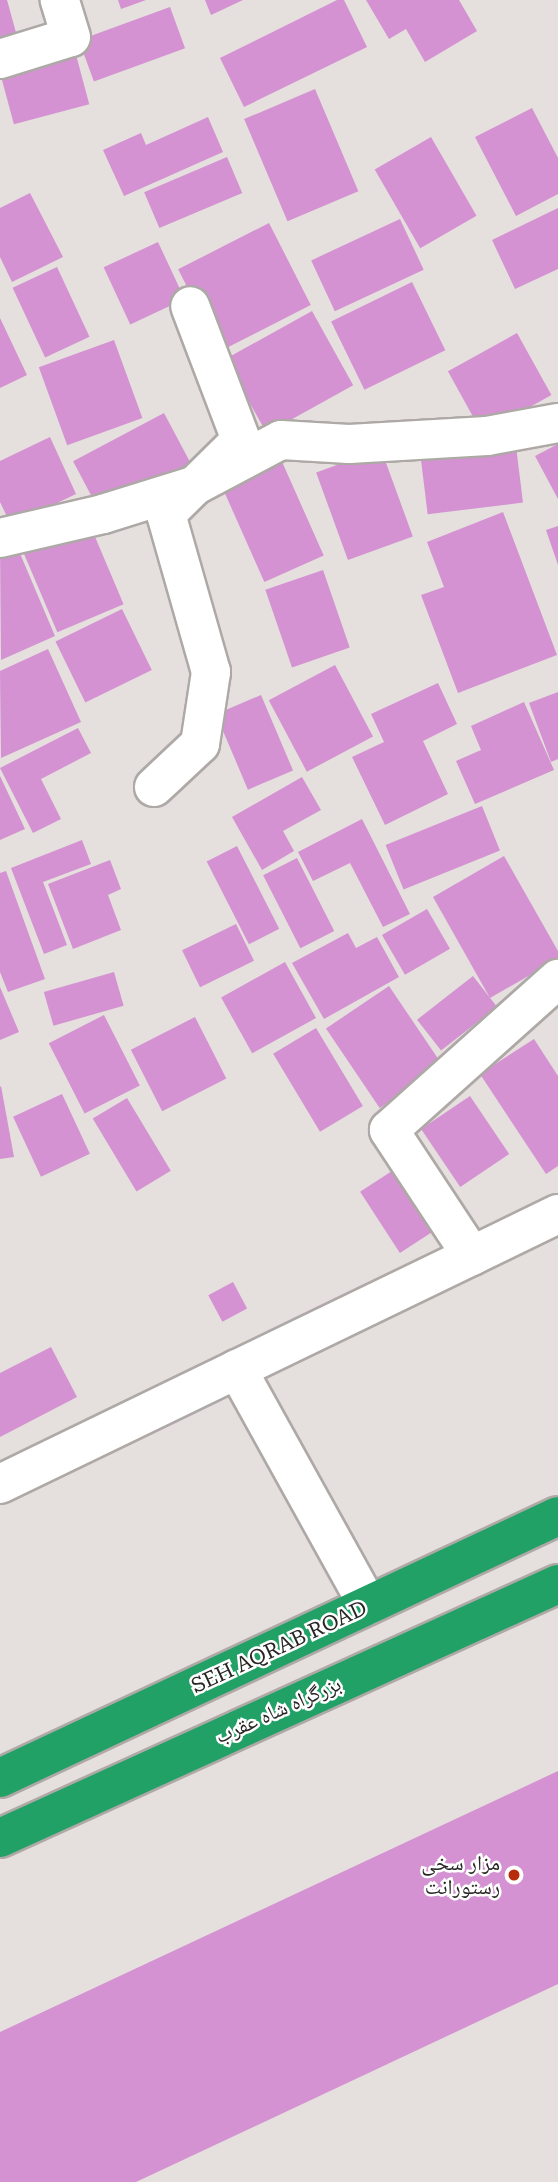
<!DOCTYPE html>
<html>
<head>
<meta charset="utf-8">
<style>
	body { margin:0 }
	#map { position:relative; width:558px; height:2182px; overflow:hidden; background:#e5dfdd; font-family:"Roboto Serif","Noto Naskh Arabic",serif }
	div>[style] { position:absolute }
	.building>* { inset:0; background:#d492d2; transform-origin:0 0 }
	.roads { filter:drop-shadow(2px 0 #aea9a6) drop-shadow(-2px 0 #aea9a6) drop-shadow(0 2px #aea9a6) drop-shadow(0 -2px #aea9a6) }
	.minor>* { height:38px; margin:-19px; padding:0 19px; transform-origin:19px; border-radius:19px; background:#fff }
	.highway>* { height:38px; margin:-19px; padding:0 19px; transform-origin:19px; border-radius:19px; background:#22a167 }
	.dots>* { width:19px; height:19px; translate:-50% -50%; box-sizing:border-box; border:4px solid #fff; border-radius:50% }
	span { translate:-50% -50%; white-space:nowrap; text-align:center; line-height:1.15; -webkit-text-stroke:5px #fff; paint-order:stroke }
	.street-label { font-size:21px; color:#282625 }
	.poi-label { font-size:21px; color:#282625 }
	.right { translate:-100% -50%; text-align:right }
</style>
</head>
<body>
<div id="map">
	<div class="building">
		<div style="clip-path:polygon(0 0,7px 0,20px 47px,0 53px)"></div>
		<div style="clip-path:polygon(118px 0,146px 0,121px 9px)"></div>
		<div style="clip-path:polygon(205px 0,243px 0,211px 15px)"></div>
		<div style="clip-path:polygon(337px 0,344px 0,367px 47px,244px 107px,220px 58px)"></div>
		<div style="clip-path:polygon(366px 0,459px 0,477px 31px,425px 62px,406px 29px,389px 39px)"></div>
		<div style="left:170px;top:7px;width:44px;height:97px;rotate:70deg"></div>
		<div style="left:75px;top:51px;width:55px;height:78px;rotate:75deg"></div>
		<div style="left:315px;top:89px;width:111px;height:77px;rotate:67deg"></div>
		<div style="clip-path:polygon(532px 108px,558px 158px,558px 194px,516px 216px,475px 137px)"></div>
		<div style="clip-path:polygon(208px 117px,223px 152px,124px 196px,103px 150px,141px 133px,146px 145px)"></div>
		<div style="left:431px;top:137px;width:91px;height:65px;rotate:60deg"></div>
		<div style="left:227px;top:157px;width:39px;height:90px;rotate:67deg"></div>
		<div style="clip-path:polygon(30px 193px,63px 257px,12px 282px,0 257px,0 208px)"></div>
		<div style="clip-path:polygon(558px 208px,558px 269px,515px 289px,492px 240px)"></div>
		<div style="left:400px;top:219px;width:56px;height:98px;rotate:65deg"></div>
		<div style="left:269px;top:223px;width:92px;height:102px;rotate:63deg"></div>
		<div style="left:158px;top:242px;width:63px;height:60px;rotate:65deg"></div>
		<div style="left:57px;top:267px;width:77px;height:49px;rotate:65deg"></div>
		<div style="left:412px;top:282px;width:76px;height:90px;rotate:64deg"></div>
		<div style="left:312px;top:311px;width:85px;height:99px;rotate:61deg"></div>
		<div style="clip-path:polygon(0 318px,27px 375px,0 388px)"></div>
		<div style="left:517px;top:333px;width:71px;height:79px;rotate:61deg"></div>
		<div style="left:114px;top:340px;width:83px;height:80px;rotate:70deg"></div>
		<div style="left:164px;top:413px;width:58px;height:103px;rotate:62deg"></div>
		<div style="clip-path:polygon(50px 437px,76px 494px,11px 525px,0 502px,0 461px)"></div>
		<div style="clip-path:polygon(558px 444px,558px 499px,535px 456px)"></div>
		<div style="left:516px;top:446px;width:57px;height:96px;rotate:83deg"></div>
		<div style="left:381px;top:449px;width:93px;height:69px;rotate:70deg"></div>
		<div style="left:279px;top:455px;width:110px;height:65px;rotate:66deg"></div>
		<div style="clip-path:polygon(503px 512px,557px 655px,458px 693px,421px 595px,444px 587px,427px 542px)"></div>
		<div style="left:90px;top:525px;width:86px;height:72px;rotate:67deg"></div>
		<div style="clip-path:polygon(558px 526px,558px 565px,546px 530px)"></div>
		<div style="clip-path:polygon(13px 537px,55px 636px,1px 660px,0 543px)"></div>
		<div style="left:323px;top:570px;width:82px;height:61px;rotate:71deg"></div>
		<div style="left:122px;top:609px;width:68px;height:74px;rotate:64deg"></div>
		<div style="clip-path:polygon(48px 649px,81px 722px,1px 758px,0 671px)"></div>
		<div style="left:335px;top:665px;width:81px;height:75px;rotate:62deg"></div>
		<div style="clip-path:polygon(438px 683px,457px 724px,423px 741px,448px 794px,385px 825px,352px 757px,384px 742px,371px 714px)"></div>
		<div style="clip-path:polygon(558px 692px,558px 759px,551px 762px,529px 703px)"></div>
		<div style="left:261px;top:695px;width:82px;height:49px;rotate:67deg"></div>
		<div style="clip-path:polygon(524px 702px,554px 770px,475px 804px,456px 761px,481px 750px,471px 726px)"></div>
		<div style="clip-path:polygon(78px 728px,91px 753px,41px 779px,61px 819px,33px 833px,0 768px)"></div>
		<div style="clip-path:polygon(0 776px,25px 829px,0 840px)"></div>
		<div style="clip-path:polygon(302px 777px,321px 810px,283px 831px,294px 851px,262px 870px,232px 817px)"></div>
		<div style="left:482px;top:806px;width:48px;height:104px;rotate:68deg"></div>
		<div style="clip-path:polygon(362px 819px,410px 914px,383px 927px,350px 863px,313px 881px,298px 852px)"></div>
		<div style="clip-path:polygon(82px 840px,91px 864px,43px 882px,67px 945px,44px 954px,11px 868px)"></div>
		<div style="left:237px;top:846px;width:93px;height:34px;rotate:63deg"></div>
		<div style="clip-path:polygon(504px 856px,558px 951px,558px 959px,490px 998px,433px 897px)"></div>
		<div style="left:297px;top:858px;width:82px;height:38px;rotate:63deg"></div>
		<div style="clip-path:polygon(110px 860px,121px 889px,108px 895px,121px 930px,73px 949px,48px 884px)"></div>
		<div style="clip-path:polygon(6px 871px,45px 979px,8px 992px,0 972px,0 873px)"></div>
		<div style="left:427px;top:909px;width:46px;height:52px;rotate:60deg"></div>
		<div style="left:236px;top:924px;width:41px;height:60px;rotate:64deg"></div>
		<div style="clip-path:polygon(348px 933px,356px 948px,377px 937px,399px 977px,324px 1019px,292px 963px)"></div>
		<div style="left:285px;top:962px;width:64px;height:73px;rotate:61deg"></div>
		<div style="left:114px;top:972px;width:35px;height:73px;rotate:74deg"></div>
		<div style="left:473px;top:976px;width:39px;height:71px;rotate:52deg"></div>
		<div style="left:389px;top:986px;width:96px;height:76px;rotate:56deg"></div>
		<div style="clip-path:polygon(0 987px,19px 1032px,0 1040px)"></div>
		<div style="left:104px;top:1015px;width:79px;height:62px;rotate:63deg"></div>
		<div style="left:195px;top:1017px;width:69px;height:72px;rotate:63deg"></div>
		<div style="left:316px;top:1028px;width:91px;height:50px;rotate:59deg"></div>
		<div style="clip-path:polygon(534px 1039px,558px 1076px,558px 1166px,546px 1174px,480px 1074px)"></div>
		<div style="clip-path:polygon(1px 1086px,14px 1157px,0 1159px,0 1087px)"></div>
		<div style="left:62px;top:1094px;width:66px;height:54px;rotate:65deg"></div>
		<div style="left:470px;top:1096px;width:70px;height:59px;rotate:56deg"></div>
		<div style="left:127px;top:1098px;width:85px;height:40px;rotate:59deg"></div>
		<div style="left:392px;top:1171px;width:73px;height:38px;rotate:57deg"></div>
		<div style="left:233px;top:1282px;width:30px;height:28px;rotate:62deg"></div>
		<div style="clip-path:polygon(51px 1347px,77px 1397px,0 1437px,0 1373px)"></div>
		<div style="clip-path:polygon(558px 1771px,558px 1984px,136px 2182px,0 2182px,0 2032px)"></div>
	</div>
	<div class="roads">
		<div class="minor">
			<div style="left:0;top:59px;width:74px;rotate:-17.2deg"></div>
			<div style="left:71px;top:37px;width:39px;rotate:-107deg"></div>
			<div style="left:0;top:538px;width:106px;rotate:-13.1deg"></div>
			<div style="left:103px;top:514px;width:97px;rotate:-17.3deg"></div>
			<div style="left:196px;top:485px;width:96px;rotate:-27.9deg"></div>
			<div style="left:281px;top:440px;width:68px;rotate:3.4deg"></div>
			<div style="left:349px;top:444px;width:138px;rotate:-3.3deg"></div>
			<div style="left:487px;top:436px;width:72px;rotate:-10.4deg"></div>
			<div style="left:154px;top:787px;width:63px;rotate:-43.1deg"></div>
			<div style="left:200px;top:744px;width:73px;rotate:-81.3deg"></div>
			<div style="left:211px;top:672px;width:164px;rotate:-105.9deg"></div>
			<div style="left:166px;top:514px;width:105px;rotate:-44.6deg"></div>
			<div style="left:241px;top:440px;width:143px;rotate:-110.8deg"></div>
			<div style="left:472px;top:1256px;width:151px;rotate:-123.4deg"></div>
			<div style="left:389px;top:1130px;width:227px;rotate:-41.8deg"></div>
			<div style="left:237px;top:1369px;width:270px;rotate:61deg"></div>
			<div style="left:0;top:1484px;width:620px;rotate:-25.82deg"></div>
		</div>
		<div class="highway">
			<div style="left:0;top:1778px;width:616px;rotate:-25.15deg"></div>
			<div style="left:0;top:1838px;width:613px;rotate:-24.47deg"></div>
		</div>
	</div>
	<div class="dots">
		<div style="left:514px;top:1875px;background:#b82c0d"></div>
	</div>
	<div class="street-label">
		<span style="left:279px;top:1647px;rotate:-25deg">SEH AQRAB ROAD</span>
		<span style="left:278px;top:1710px;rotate:-24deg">بزرگراه شاه عقرب</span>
	</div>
	<div class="poi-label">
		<span class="right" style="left:500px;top:1875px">مزار سخی<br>رستورانت</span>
	</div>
</div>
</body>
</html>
